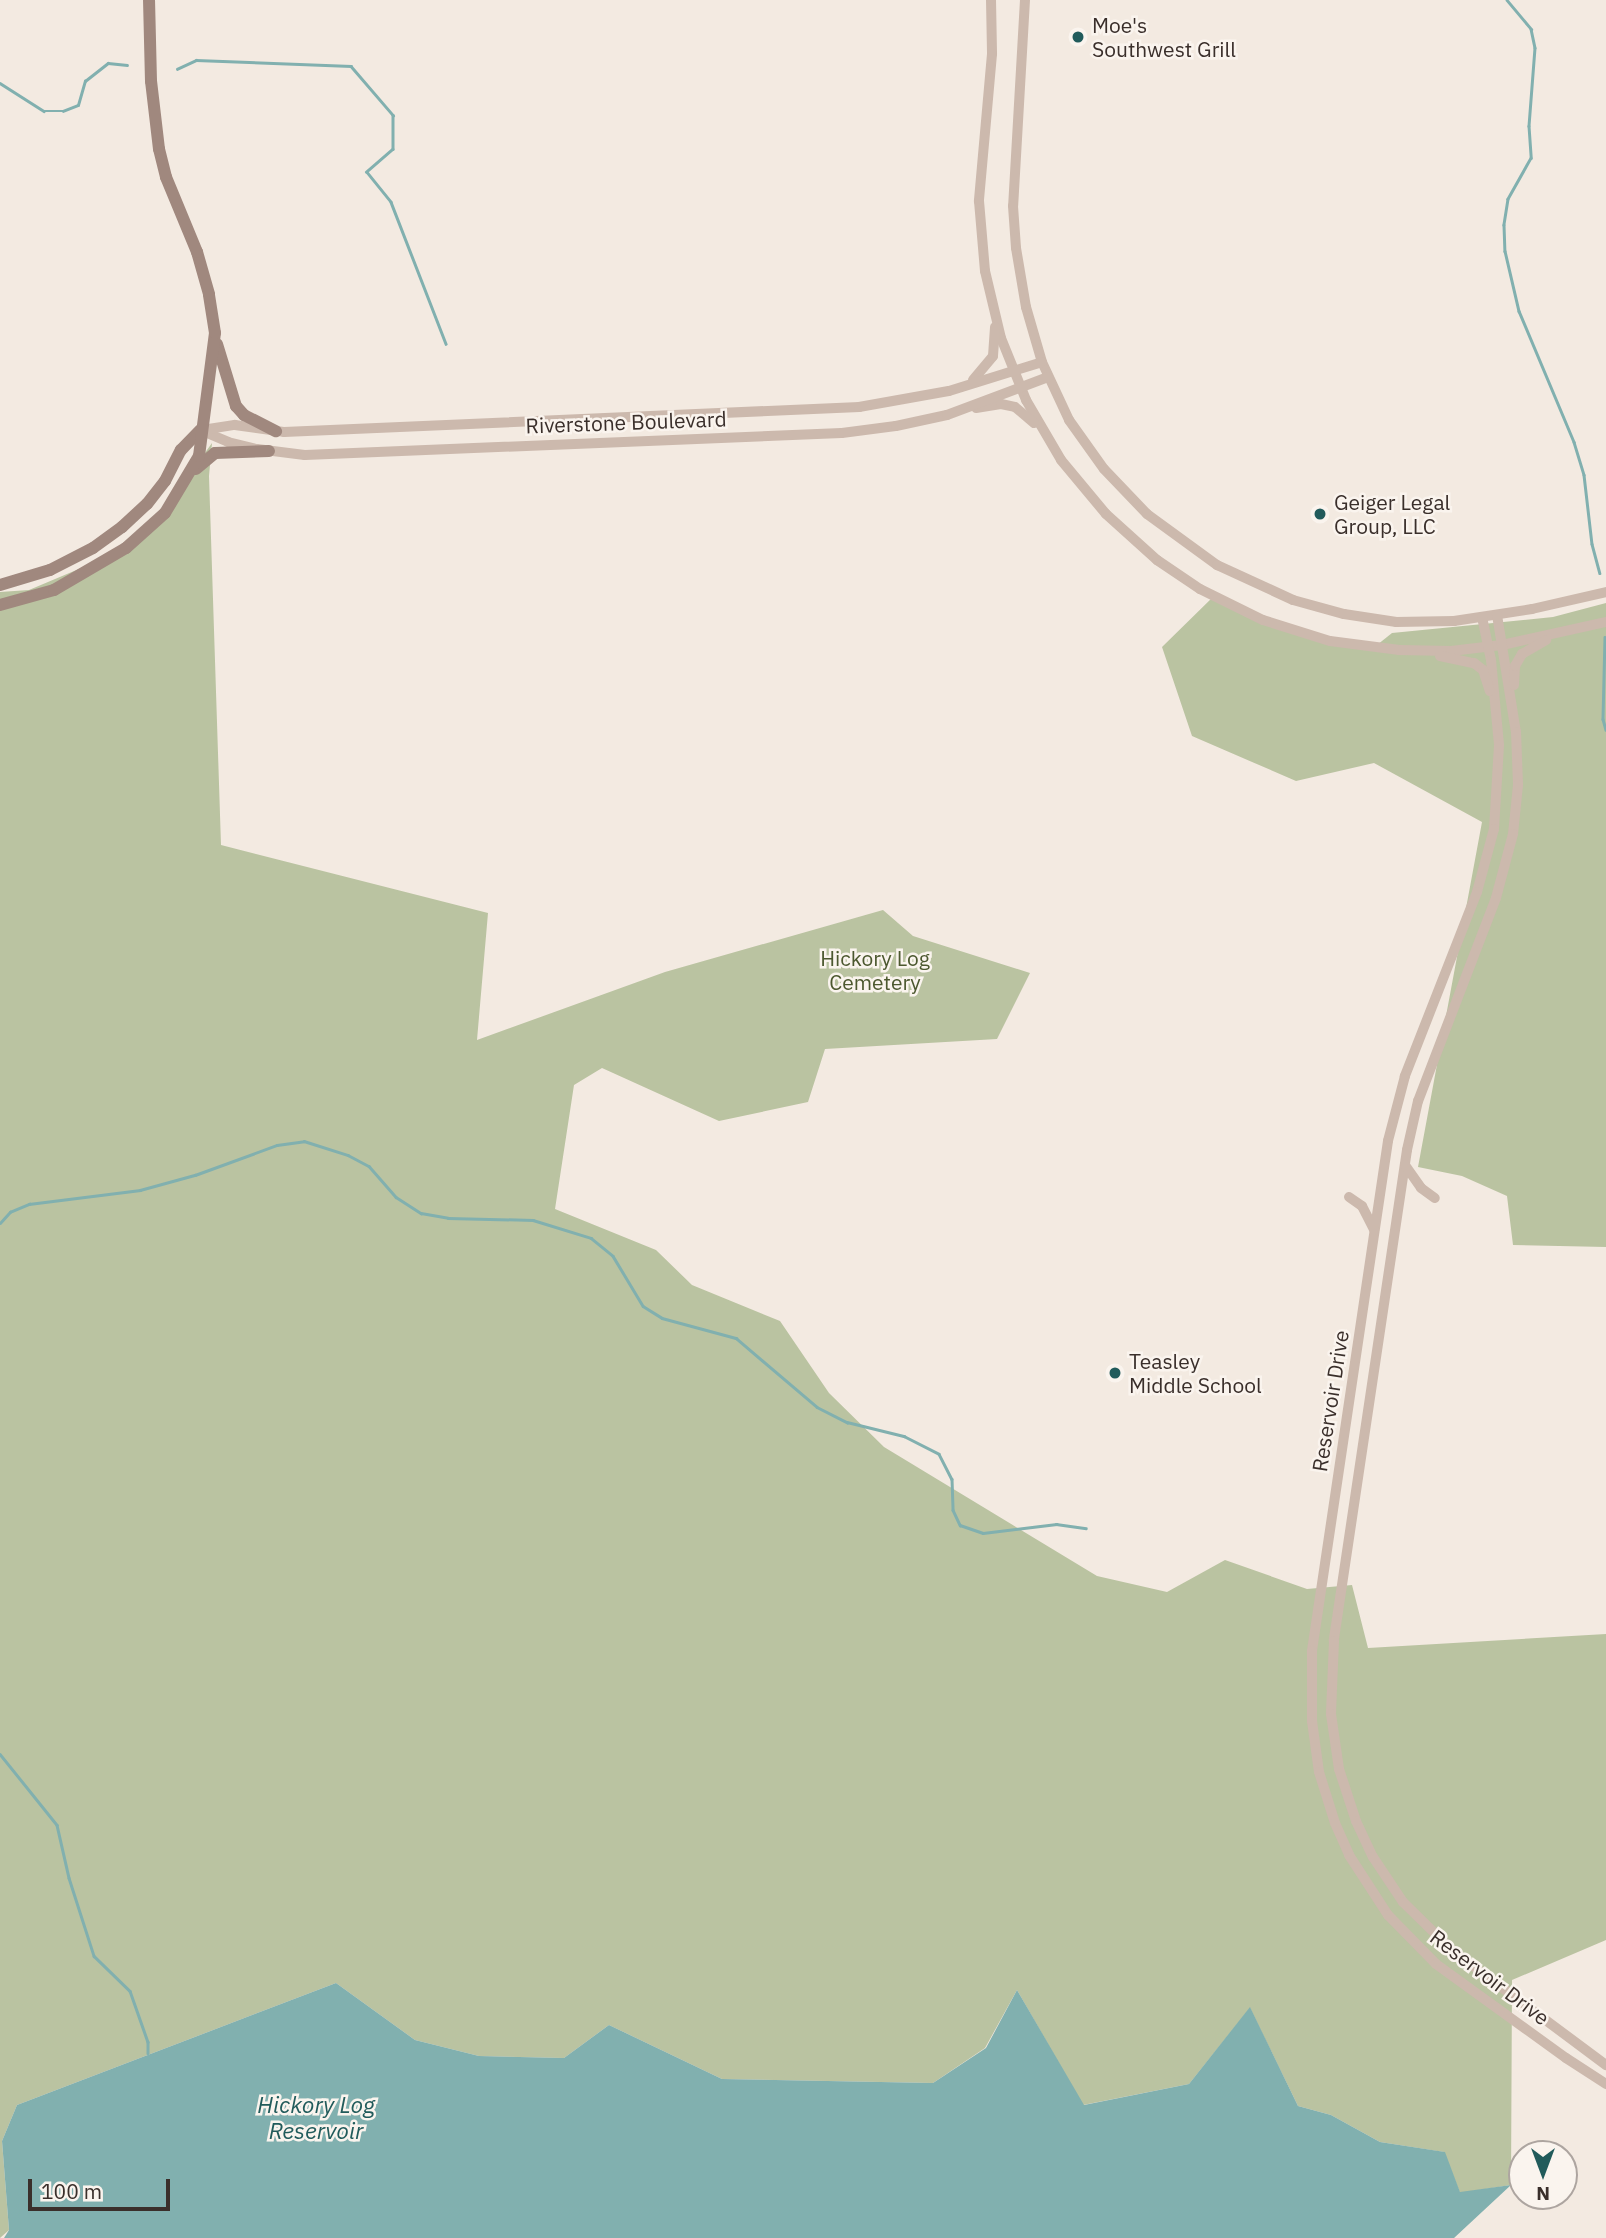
<!DOCTYPE html>
<html>
<head>
<meta charset="utf-8">
<style>
	body { margin:0 }
	#map { position:relative; width:1606px; height:2238px; overflow:hidden; background:#f3eae1; font-family:"IBM Plex Sans",sans-serif }
	div>[style] { position:absolute }
	.green>* { inset:0; background:#bac3a1 }
	.water>* { inset:0; background:#81b0af }
	.stream>* { height:2.5px; margin:-1.25px; padding:0 1.25px; transform-origin:1.25px; border-radius:1.25px; background:#81b0af }
	.tertiary>* { height:10px; margin:-5px; padding:0 5px; transform-origin:5px; border-radius:5px; background:#ccb9ad }
	.secondary>* { height:12px; margin:-6px; padding:0 6px; transform-origin:6px; border-radius:6px; background:#a0887e }
	.dots>* { width:19px; height:19px; translate:-50% -50%; box-sizing:border-box; border:4px solid #faf4ee; border-radius:50% }
	span { translate:-50% -50%; white-space:nowrap; text-align:center; line-height:1.15; -webkit-text-stroke:5px #faf4ee; paint-order:stroke }
	.poi-label { font-size:21px; color:#3a2f2b }
	.left { translate:0 -50%; text-align:left }
	.street-label { font-size:21px; color:#3a2f2b }
	.park-label { font-size:21px; color:#4c582f }
	.water-label { font-size:23px; color:#215b5b; font-style:italic }
	.north { position:absolute; left:1508px; top:2140px; width:70px; height:70px; box-sizing:border-box; background:#faf4ee; border:2px solid #ada5a0; border-radius:50%; rotate:180deg; font-size:19px; font-weight:700; line-height:28px; text-align:center; color:#3a2f2b }
	.north::after { content:''; display:block; margin:auto; width:24px; height:32px; background:#215b5b; clip-path:polygon(50% 0,100% 100%,50% 72%,0 100%) }
	.scale { position:absolute; left:28px; top:2179px; width:142px; height:32px; box-sizing:border-box; border:4px solid #3a2f2b; border-top:0; padding-left:9px; font-size:21px; line-height:24px; white-space:nowrap; color:#3a2f2b; -webkit-text-stroke:5px #faf4ee; paint-order:stroke }
</style>
</head>
<body>
<div id="map">
	<div class="green">
		<div style="clip-path:polygon(212px 443px,209px 476px,221px 845px,488px 913px,477px 1040px,665px 972px,883px 910px,913px 936px,1030px 973px,997px 1039px,825px 1049px,808px 1102px,719px 1121px,602px 1068px,574px 1085px,555px 1209px,656px 1250px,692px 1285px,780px 1321px,829px 1393px,884px 1447px,1097px 1576px,1167px 1592px,1225px 1560px,1307px 1589px,1352px 1585px,1368px 1648px,1606px 1634px,1606px 1940px,1512px 1980px,1511px 2185px,1460px 2193px,1444px 2152px,1380px 2142px,1331px 2115px,1298px 2106px,1250px 2008px,1189px 2084px,1083px 2105px,1017px 1990px,985px 2048px,933px 2083px,722px 2079px,609px 2025px,564px 2058px,479px 2056px,415px 2040px,336px 1983px,17px 2105px,2px 2141px,9px 2230px,0 2238px,0 592px,29px 590px,112px 555px,156px 521px)"></div>
		<div style="clip-path:polygon(1214px 596px,1299px 634px,1372px 649px,1392px 633px,1553px 617px,1606px 603px,1606px 1247px,1513px 1245px,1507px 1196px,1462px 1176px,1418px 1167px,1482px 822px,1374px 763px,1296px 781px,1192px 736px,1162px 647px)"></div>
	</div>
	<div class="water">
		<div style="clip-path:polygon(336px 1983px,415px 2040px,479px 2056px,564px 2058px,609px 2025px,722px 2079px,933px 2083px,986px 2048px,1017px 1990px,1084px 2105px,1189px 2084px,1250px 2007px,1298px 2106px,1331px 2115px,1380px 2142px,1445px 2152px,1460px 2192px,1511px 2185px,1454px 2238px,4px 2238px,9px 2230px,2px 2141px,17px 2105px)"></div>
	</div>
	<div class="stream">
		<div style="left:1507px;top:0;width:38px;rotate:50deg"></div>
		<div style="left:1531px;top:29px;width:19px;rotate:78deg"></div>
		<div style="left:1535px;top:48px;width:78px;rotate:94.4deg"></div>
		<div style="left:1529px;top:126px;width:32px;rotate:86deg"></div>
		<div style="left:1531px;top:158px;width:47px;rotate:119.3deg"></div>
		<div style="left:1508px;top:199px;width:26px;rotate:99deg"></div>
		<div style="left:1504px;top:225px;width:26px;rotate:88deg"></div>
		<div style="left:1505px;top:251px;width:62px;rotate:76.9deg"></div>
		<div style="left:1519px;top:311px;width:142px;rotate:67.2deg"></div>
		<div style="left:1574px;top:442px;width:34px;rotate:73deg"></div>
		<div style="left:1584px;top:475px;width:69px;rotate:83.4deg"></div>
		<div style="left:1592px;top:544px;width:30px;rotate:75deg"></div>
		<div style="left:177px;top:69px;width:21px;rotate:-25deg"></div>
		<div style="left:196px;top:60px;width:155px;rotate:2.2deg"></div>
		<div style="left:351px;top:66px;width:65px;rotate:49.4deg"></div>
		<div style="left:393px;top:115px;width:34px;rotate:90deg"></div>
		<div style="left:393px;top:149px;width:35px;rotate:139deg"></div>
		<div style="left:367px;top:172px;width:38px;rotate:51deg"></div>
		<div style="left:391px;top:202px;width:152px;rotate:68.8deg"></div>
		<div style="left:0;top:83px;width:52px;rotate:32.5deg"></div>
		<div style="left:44px;top:111px;width:19px"></div>
		<div style="left:63px;top:111px;width:16px;rotate:-22deg"></div>
		<div style="left:78px;top:105px;width:25px;rotate:-74deg"></div>
		<div style="left:85px;top:81px;width:29px;rotate:-38deg"></div>
		<div style="left:108px;top:63px;width:19px;rotate:6deg"></div>
		<div style="left:1605px;top:637px;width:82px;rotate:91.4deg"></div>
		<div style="left:1603px;top:719px;width:11px;rotate:75deg"></div>
		<div style="left:0;top:1223px;width:15px;rotate:-48deg"></div>
		<div style="left:10px;top:1212px;width:21px;rotate:-23deg"></div>
		<div style="left:29px;top:1204px;width:112px;rotate:-7.2deg"></div>
		<div style="left:140px;top:1190px;width:57px;rotate:-15.3deg"></div>
		<div style="left:195px;top:1175px;width:87px;rotate:-20.1deg"></div>
		<div style="left:277px;top:1145px;width:27px;rotate:-8deg"></div>
		<div style="left:304px;top:1141px;width:46px;rotate:17.7deg"></div>
		<div style="left:348px;top:1155px;width:24px;rotate:28deg"></div>
		<div style="left:369px;top:1166px;width:41px;rotate:48.9deg"></div>
		<div style="left:396px;top:1197px;width:30px;rotate:33deg"></div>
		<div style="left:421px;top:1213px;width:27px;rotate:10deg"></div>
		<div style="left:448px;top:1218px;width:85px;rotate:1.3deg"></div>
		<div style="left:533px;top:1220px;width:61px;rotate:17.2deg"></div>
		<div style="left:591px;top:1238px;width:28px;rotate:39deg"></div>
		<div style="left:613px;top:1256px;width:58px;rotate:59deg"></div>
		<div style="left:643px;top:1306px;width:22px;rotate:32deg"></div>
		<div style="left:662px;top:1318px;width:77px;rotate:15.1deg"></div>
		<div style="left:736px;top:1338px;width:106px;rotate:40.4deg"></div>
		<div style="left:817px;top:1407px;width:34px;rotate:27deg"></div>
		<div style="left:847px;top:1422px;width:59px;rotate:13.8deg"></div>
		<div style="left:904px;top:1436px;width:39px;rotate:27deg"></div>
		<div style="left:939px;top:1454px;width:28px;rotate:63deg"></div>
		<div style="left:952px;top:1479px;width:31px;rotate:88deg"></div>
		<div style="left:953px;top:1510px;width:17px;rotate:65deg"></div>
		<div style="left:960px;top:1525px;width:24px;rotate:19deg"></div>
		<div style="left:983px;top:1533px;width:74px;rotate:-7deg"></div>
		<div style="left:1056px;top:1524px;width:30px;rotate:8deg"></div>
		<div style="left:0;top:1754px;width:91px;rotate:51.2deg"></div>
		<div style="left:57px;top:1825px;width:54px;rotate:77.2deg"></div>
		<div style="left:69px;top:1878px;width:82px;rotate:72.2deg"></div>
		<div style="left:94px;top:1956px;width:50px;rotate:44.2deg"></div>
		<div style="left:130px;top:1991px;width:54px;rotate:70.6deg"></div>
		<div style="left:148px;top:2042px;width:11px;rotate:90deg"></div>
	</div>
	<div class="tertiary">
		<div style="left:991px;top:0;width:54px;rotate:88.9deg"></div>
		<div style="left:992px;top:54px;width:148px;rotate:95.1deg"></div>
		<div style="left:979px;top:201px;width:70px;rotate:85.1deg"></div>
		<div style="left:985px;top:271px;width:69px;rotate:76.6deg"></div>
		<div style="left:1001px;top:338px;width:67px;rotate:68deg"></div>
		<div style="left:1026px;top:400px;width:69px;rotate:59.7deg"></div>
		<div style="left:1061px;top:460px;width:70px;rotate:50.2deg"></div>
		<div style="left:1106px;top:514px;width:69px;rotate:42deg"></div>
		<div style="left:1157px;top:560px;width:52px;rotate:34deg"></div>
		<div style="left:1200px;top:589px;width:70px;rotate:26.2deg"></div>
		<div style="left:1263px;top:620px;width:70px;rotate:17.4deg"></div>
		<div style="left:1330px;top:641px;width:70px;rotate:7.4deg"></div>
		<div style="left:1399px;top:650px;width:52px;rotate:1.1deg"></div>
		<div style="left:1451px;top:651px;width:51px;rotate:-6.7deg"></div>
		<div style="left:1502px;top:645px;width:107px;rotate:-12.5deg"></div>
		<div style="left:1025px;top:0;width:206px;rotate:93.3deg"></div>
		<div style="left:1013px;top:206px;width:42px;rotate:85.9deg"></div>
		<div style="left:1016px;top:248px;width:60px;rotate:80.4deg"></div>
		<div style="left:1026px;top:307px;width:57px;rotate:73.8deg"></div>
		<div style="left:1042px;top:362px;width:64px;rotate:65deg"></div>
		<div style="left:1069px;top:420px;width:60px;rotate:54.5deg"></div>
		<div style="left:1104px;top:469px;width:62px;rotate:46.3deg"></div>
		<div style="left:1147px;top:514px;width:87px;rotate:36.1deg"></div>
		<div style="left:1217px;top:565px;width:84px;rotate:24.7deg"></div>
		<div style="left:1293px;top:600px;width:53px;rotate:15.4deg"></div>
		<div style="left:1344px;top:614px;width:53px;rotate:8.7deg"></div>
		<div style="left:1396px;top:622px;width:58px;rotate:-1deg"></div>
		<div style="left:1454px;top:621px;width:79px;rotate:-8.7deg"></div>
		<div style="left:1532px;top:609px;width:76px;rotate:-12.9deg"></div>
		<div style="left:973px;top:380px;width:31px;rotate:-50deg"></div>
		<div style="left:993px;top:356px;width:29px;rotate:-86deg"></div>
		<div style="left:976px;top:408px;width:25px;rotate:-9deg"></div>
		<div style="left:1001px;top:404px;width:14px;rotate:12deg"></div>
		<div style="left:1015px;top:407px;width:25px;rotate:40deg"></div>
		<div style="left:200px;top:430px;width:30px;rotate:23deg"></div>
		<div style="left:228px;top:442px;width:30px;rotate:14deg"></div>
		<div style="left:257px;top:449px;width:48px;rotate:7.1deg"></div>
		<div style="left:305px;top:455px;width:537px;rotate:-2.35deg"></div>
		<div style="left:842px;top:433px;width:54px;rotate:-7.4deg"></div>
		<div style="left:896px;top:426px;width:52px;rotate:-12.2deg"></div>
		<div style="left:947px;top:415px;width:108px;rotate:-20.6deg"></div>
		<div style="left:202px;top:430px;width:33px;rotate:-9deg"></div>
		<div style="left:235px;top:425px;width:49px;rotate:8.1deg"></div>
		<div style="left:284px;top:432px;width:576px;rotate:-2.49deg"></div>
		<div style="left:859px;top:407px;width:91px;rotate:-10.1deg"></div>
		<div style="left:949px;top:391px;width:97px;rotate:-17.3deg"></div>
		<div style="left:1497px;top:615px;width:119px;rotate:80.8deg"></div>
		<div style="left:1516px;top:732px;width:53px;rotate:87.8deg"></div>
		<div style="left:1518px;top:785px;width:49px;rotate:95.8deg"></div>
		<div style="left:1513px;top:834px;width:66px;rotate:104.9deg"></div>
		<div style="left:1496px;top:898px;width:217px;rotate:111deg"></div>
		<div style="left:1418px;top:1101px;width:50px;rotate:102.7deg"></div>
		<div style="left:1407px;top:1150px;width:496px;rotate:98.5deg"></div>
		<div style="left:1334px;top:1641px;width:73px;rotate:92.4deg"></div>
		<div style="left:1331px;top:1714px;width:56px;rotate:81.7deg"></div>
		<div style="left:1339px;top:1769px;width:55px;rotate:71.9deg"></div>
		<div style="left:1356px;top:1821px;width:40px;rotate:65deg"></div>
		<div style="left:1373px;top:1857px;width:54px;rotate:56.3deg"></div>
		<div style="left:1403px;top:1902px;width:70px;rotate:44.4deg"></div>
		<div style="left:1453px;top:1951px;width:191px;rotate:36.7deg"></div>
		<div style="left:1482px;top:617px;width:44px;rotate:78.2deg"></div>
		<div style="left:1491px;top:660px;width:85px;rotate:84.6deg"></div>
		<div style="left:1499px;top:745px;width:84px;rotate:93.4deg"></div>
		<div style="left:1494px;top:829px;width:65px;rotate:105.1deg"></div>
		<div style="left:1477px;top:892px;width:198px;rotate:111.4deg"></div>
		<div style="left:1405px;top:1076px;width:67px;rotate:104.7deg"></div>
		<div style="left:1388px;top:1141px;width:516px;rotate:98.48deg"></div>
		<div style="left:1312px;top:1651px;width:70px;rotate:90deg"></div>
		<div style="left:1312px;top:1721px;width:51px;rotate:82.2deg"></div>
		<div style="left:1319px;top:1772px;width:53px;rotate:72.6deg"></div>
		<div style="left:1335px;top:1823px;width:35px;rotate:66deg"></div>
		<div style="left:1349px;top:1855px;width:72px;rotate:57deg"></div>
		<div style="left:1388px;top:1915px;width:69px;rotate:45.6deg"></div>
		<div style="left:1436px;top:1964px;width:160px;rotate:35.9deg"></div>
		<div style="left:1566px;top:2058px;width:48px;rotate:33deg"></div>
		<div style="left:1440px;top:656px;width:35px;rotate:12deg"></div>
		<div style="left:1474px;top:663px;width:11px;rotate:38deg"></div>
		<div style="left:1483px;top:670px;width:22px;rotate:72deg"></div>
		<div style="left:1514px;top:685px;width:19px;rotate:-87deg"></div>
		<div style="left:1515px;top:666px;width:14px;rotate:-60deg"></div>
		<div style="left:1522px;top:654px;width:28px;rotate:-30deg"></div>
		<div style="left:1405px;top:1165px;width:28px;rotate:55deg"></div>
		<div style="left:1421px;top:1188px;width:17px;rotate:36deg"></div>
		<div style="left:1349px;top:1197px;width:16px;rotate:35deg"></div>
		<div style="left:1362px;top:1206px;width:27px;rotate:63deg"></div>
	</div>
	<div class="secondary">
		<div style="left:217px;top:344px;width:65px;rotate:73deg"></div>
		<div style="left:236px;top:406px;width:12px;rotate:48deg"></div>
		<div style="left:244px;top:415px;width:36px;rotate:27deg"></div>
		<div style="left:196px;top:469px;width:25px;rotate:-40deg"></div>
		<div style="left:215px;top:453px;width:54px;rotate:-2.1deg"></div>
		<div style="left:0;top:585px;width:52px;rotate:-16.7deg"></div>
		<div style="left:50px;top:570px;width:48px;rotate:-27.1deg"></div>
		<div style="left:93px;top:548px;width:36px;rotate:-36deg"></div>
		<div style="left:122px;top:527px;width:34px;rotate:-43deg"></div>
		<div style="left:147px;top:504px;width:29px;rotate:-52deg"></div>
		<div style="left:165px;top:481px;width:35px;rotate:-63deg"></div>
		<div style="left:181px;top:450px;width:28px;rotate:-46deg"></div>
		<div style="left:0;top:605px;width:56px;rotate:-15.5deg"></div>
		<div style="left:54px;top:590px;width:83px;rotate:-30.3deg"></div>
		<div style="left:126px;top:548px;width:52px;rotate:-41.9deg"></div>
		<div style="left:165px;top:513px;width:66px;rotate:-59.2deg"></div>
		<div style="left:199px;top:456px;width:124px;rotate:-82.6deg"></div>
		<div style="left:215px;top:333px;width:39px;rotate:-99deg"></div>
		<div style="left:209px;top:294px;width:44px;rotate:-105.9deg"></div>
		<div style="left:197px;top:252px;width:81px;rotate:-112.5deg"></div>
		<div style="left:166px;top:177px;width:29px;rotate:-104deg"></div>
		<div style="left:159px;top:149px;width:68px;rotate:-96.7deg"></div>
		<div style="left:151px;top:81px;width:81px;rotate:-91.4deg"></div>
	</div>
	<div class="dots">
		<div style="left:1078px;top:37px;background:#215b5b"></div>
		<div style="left:1320px;top:514px;background:#215b5b"></div>
		<div style="left:1115px;top:1373px;background:#215b5b"></div>
	</div>
	<div class="poi-label">
		<span class="left" style="left:1092px;top:37px">Moe's<br>Southwest Grill</span>
		<span class="left" style="left:1334px;top:514px">Geiger Legal<br>Group, LLC</span>
		<span class="left" style="left:1129px;top:1373px">Teasley<br>Middle School</span>
	</div>
	<div class="street-label">
		<span style="left:626px;top:422px;rotate:-2deg">Riverstone Boulevard</span>
		<span style="left:1330px;top:1401px;rotate:-81deg">Reservoir Drive</span>
		<span style="left:1490px;top:1977px;rotate:37deg">Reservoir Drive</span>
	</div>
	<div class="park-label">
		<span style="left:875px;top:970px">Hickory Log<br>Cemetery</span>
	</div>
	<div class="water-label">
		<span style="left:316px;top:2117px">Hickory Log<br>Reservoir</span>
	</div>
	<div class="north">N</div>
	<div class="scale">100 m</div>
</div>
</body>
</html>
